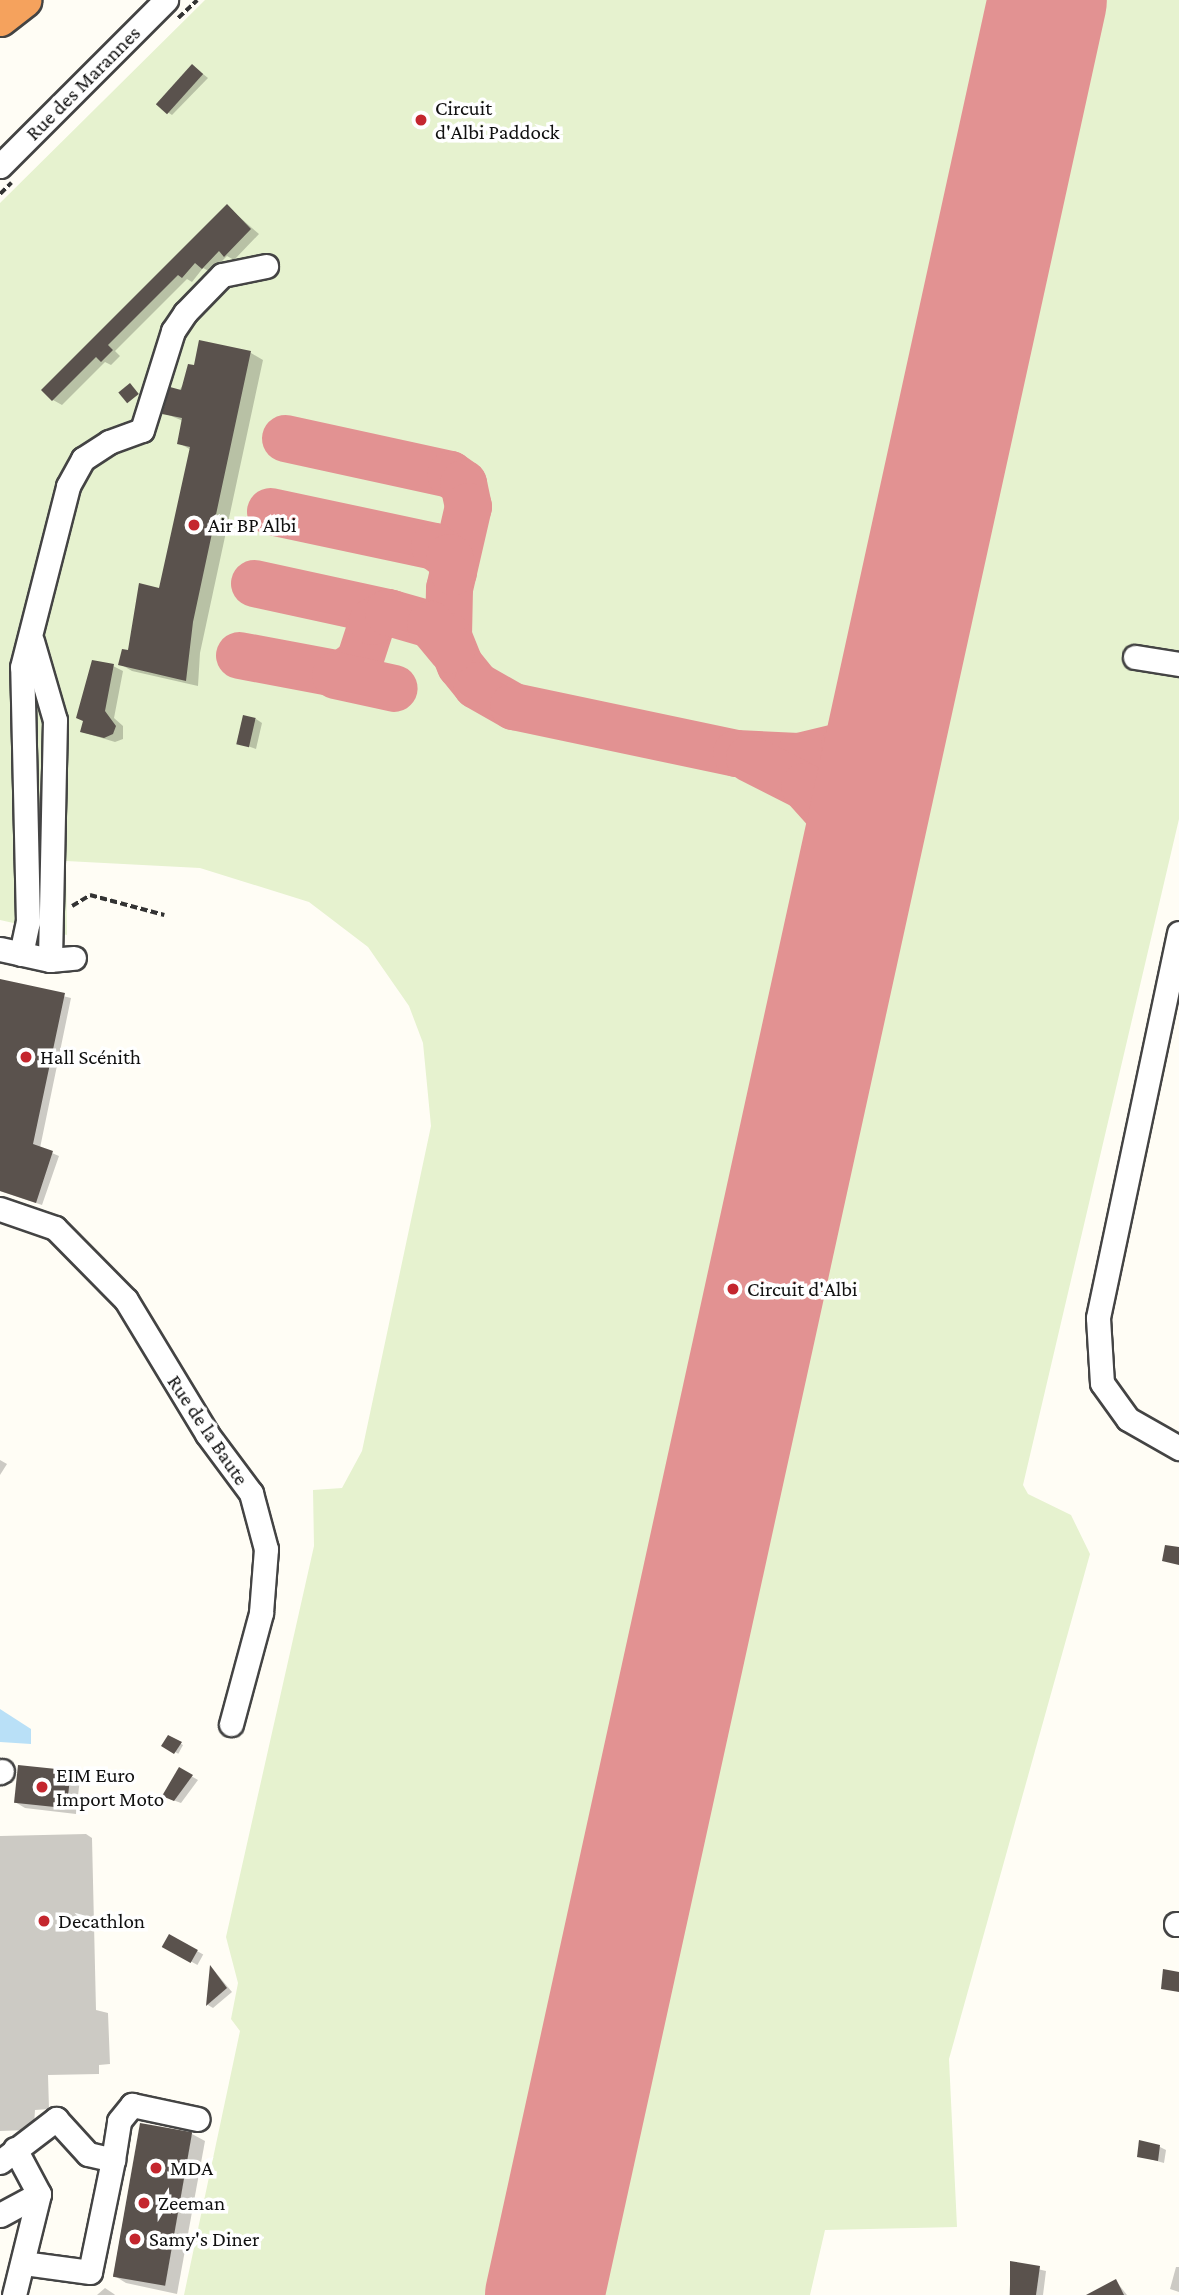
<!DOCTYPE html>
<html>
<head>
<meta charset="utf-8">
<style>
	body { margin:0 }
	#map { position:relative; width:1179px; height:2295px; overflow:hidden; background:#fffdf5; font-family:"Crimson Pro",serif }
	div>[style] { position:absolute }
	.pitch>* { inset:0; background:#e6f2cf }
	.water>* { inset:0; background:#b9e0f7 }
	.shadow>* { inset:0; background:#0003; transform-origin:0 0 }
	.taxiway>* { height:47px; margin:-23.5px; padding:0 23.5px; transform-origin:23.5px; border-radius:23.5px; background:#e29292 }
	.runway>* { height:119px; margin:-59.5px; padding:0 59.5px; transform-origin:59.5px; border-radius:59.5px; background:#e29292 }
	.building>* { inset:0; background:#5a524d; transform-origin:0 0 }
	.path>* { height:3.5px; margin-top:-1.75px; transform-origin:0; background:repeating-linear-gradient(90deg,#333 0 7px,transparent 0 10.5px) }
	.roads { filter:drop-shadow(2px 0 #444) drop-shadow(-2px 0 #444) drop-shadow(0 2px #444) drop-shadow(0 -2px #444) }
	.minor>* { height:23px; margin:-11.5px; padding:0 11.5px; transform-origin:11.5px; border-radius:11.5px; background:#fff }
	.highway>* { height:33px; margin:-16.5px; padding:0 16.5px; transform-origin:16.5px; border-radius:16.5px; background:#f5a25d }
	.dots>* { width:19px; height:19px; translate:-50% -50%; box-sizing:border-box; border:4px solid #fff; border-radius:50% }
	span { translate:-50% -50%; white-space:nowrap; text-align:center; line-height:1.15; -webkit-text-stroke:7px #fff; paint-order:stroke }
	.street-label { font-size:21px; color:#111 }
	.poi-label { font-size:21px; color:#111 }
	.left { translate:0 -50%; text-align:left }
</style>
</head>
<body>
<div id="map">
	<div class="pitch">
		<div style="clip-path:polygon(205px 0,1179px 0,1179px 819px,1023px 1485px,1028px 1494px,1071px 1515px,1090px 1554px,949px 2059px,957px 2227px,825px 2230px,810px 2295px,184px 2295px,240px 2031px,231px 2019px,238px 1983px,226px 1937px,314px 1546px,313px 1490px,342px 1488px,362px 1451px,431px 1126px,423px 1043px,409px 1006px,368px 947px,309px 902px,200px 868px,66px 861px,67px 935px,0 920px,0 203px)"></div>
	</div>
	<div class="water">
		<div style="clip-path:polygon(0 1709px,31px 1729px,31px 1744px,0 1742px)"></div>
	</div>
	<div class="shadow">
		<div style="clip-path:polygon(193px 66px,208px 78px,172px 115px,166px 111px)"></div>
		<div style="clip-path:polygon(227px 206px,259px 234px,234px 260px,227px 256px,211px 272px,203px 268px,192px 282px,187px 279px,115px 351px,120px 356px,111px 365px,105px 362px,62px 405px,53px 400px,43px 390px)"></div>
		<div style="clip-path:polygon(251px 353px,263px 360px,200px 653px,198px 686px,132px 671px,120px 664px,161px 590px,191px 450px,179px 443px,183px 421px,164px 413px,195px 367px)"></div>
		<div style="clip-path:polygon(113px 666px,123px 671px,114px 718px,123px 726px,123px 739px,115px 742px,82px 732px)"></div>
		<div style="clip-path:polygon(256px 719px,262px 723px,256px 749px,239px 743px)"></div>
		<div style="clip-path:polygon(0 981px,71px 998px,40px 1148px,59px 1156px,42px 1205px,0 1191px)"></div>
		<div style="clip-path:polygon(0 1460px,7px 1464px,0 1475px)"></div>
		<div style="left:168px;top:1737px;width:17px;height:10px;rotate:28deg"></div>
		<div style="clip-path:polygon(179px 1769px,198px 1780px,181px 1803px,170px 1799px)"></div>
		<div style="clip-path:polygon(70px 1773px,80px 1778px,76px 1814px,25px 1808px,15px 1802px)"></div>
		<div style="clip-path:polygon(86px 1834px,92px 1838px,96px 2010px,108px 2013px,110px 2064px,99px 2065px,99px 2074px,48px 2075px,49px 2109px,35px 2110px,34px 2126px,29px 2130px,0 2131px,0 1836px)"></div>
		<div style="left:170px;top:1936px;width:38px;height:12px;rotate:29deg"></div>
		<div style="clip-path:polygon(212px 1968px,232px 1992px,213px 2008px,208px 2005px)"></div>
		<div style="clip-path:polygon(192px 2134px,205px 2141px,177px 2294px,126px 2283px,113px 2275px)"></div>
		<div style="clip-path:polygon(1160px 2147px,1166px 2150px,1164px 2163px,1139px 2156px)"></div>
		<div style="clip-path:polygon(1012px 2263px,1046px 2271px,1043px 2295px,1009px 2295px)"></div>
		<div style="clip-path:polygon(1176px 2267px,1179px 2267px,1179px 2292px,1170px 2289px)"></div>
		<div style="clip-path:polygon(1116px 2281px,1127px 2295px,1099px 2295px)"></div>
		<div style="clip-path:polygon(105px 2288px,114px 2294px,115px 2295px,97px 2295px)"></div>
	</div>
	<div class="taxiway">
		<div style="left:285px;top:438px;width:169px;rotate:12.3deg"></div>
		<div style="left:450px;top:474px;width:16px;rotate:35deg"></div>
		<div style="left:463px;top:483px;width:24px;rotate:78deg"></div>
		<div style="left:468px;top:506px;width:84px;rotate:103deg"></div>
		<div style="left:449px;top:588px;width:48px;rotate:91.2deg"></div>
		<div style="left:448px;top:636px;width:31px;rotate:68deg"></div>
		<div style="left:460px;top:665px;width:26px;rotate:51deg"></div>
		<div style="left:476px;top:685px;width:43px;rotate:29.6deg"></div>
		<div style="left:513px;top:706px;width:228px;rotate:11.9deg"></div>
		<div style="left:736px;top:753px;width:62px;rotate:2.8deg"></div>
		<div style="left:798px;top:756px;width:47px;rotate:-13.4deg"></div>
		<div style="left:844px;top:745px;width:34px;rotate:-36deg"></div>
		<div style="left:872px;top:725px;width:72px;rotate:-65.6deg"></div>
		<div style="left:270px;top:511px;width:168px;rotate:12deg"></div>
		<div style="left:434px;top:546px;width:19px;rotate:36deg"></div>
		<div style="left:449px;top:557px;width:15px;rotate:74deg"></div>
		<div style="left:254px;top:583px;width:141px;rotate:12.3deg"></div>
		<div style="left:239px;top:655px;width:104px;rotate:10.6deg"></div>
		<div style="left:341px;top:674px;width:22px;rotate:-36deg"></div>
		<div style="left:359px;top:661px;width:42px;rotate:-72deg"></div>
		<div style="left:372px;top:621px;width:18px;rotate:-29deg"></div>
		<div style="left:388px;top:612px;width:44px;rotate:15.9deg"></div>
		<div style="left:430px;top:624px;width:33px;rotate:50deg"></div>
		<div style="left:335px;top:675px;width:60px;rotate:12.4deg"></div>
		<div style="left:749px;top:758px;width:62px;rotate:27deg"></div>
		<div style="left:804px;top:786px;width:40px;rotate:48deg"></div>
		<div style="left:831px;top:816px;width:41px;rotate:65.3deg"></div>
		<div style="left:848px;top:853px;width:36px;rotate:84deg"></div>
	</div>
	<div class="runway">
		<div style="left:544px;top:2295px;width:2349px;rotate:-77.64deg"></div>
	</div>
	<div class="building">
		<div style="left:192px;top:64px;width:15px;height:54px;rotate:42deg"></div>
		<div style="clip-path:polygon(227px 204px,251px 229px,224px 257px,219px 251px,202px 269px,195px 263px,182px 278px,178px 275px,108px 345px,113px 350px,101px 362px,96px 357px,52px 401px,41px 390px)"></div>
		<div style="clip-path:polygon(199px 340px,251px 351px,193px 622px,186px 681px,118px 665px,122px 649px,128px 650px,139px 583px,159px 588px,190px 447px,177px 444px,182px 418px,162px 414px,170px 387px,181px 390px,188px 364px,194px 365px)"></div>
		<div style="left:130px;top:383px;width:14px;height:15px;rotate:51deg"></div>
		<div style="clip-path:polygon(92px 660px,114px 664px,105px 711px,116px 726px,113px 734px,104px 738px,80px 732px,83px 721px,76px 718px)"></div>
		<div style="left:243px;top:715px;width:13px;height:30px;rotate:13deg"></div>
		<div style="clip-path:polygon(0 979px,65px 993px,33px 1144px,53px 1151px,36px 1203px,0 1191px)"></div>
		<div style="clip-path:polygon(1165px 1545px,1179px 1547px,1179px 1565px,1162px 1561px)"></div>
		<div style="clip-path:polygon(168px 1735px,182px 1742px,174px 1754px,161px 1746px)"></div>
		<div style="left:18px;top:1765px;width:53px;height:38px;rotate:6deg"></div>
		<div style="clip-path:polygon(179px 1767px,193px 1775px,174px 1801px,162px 1796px)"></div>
		<div style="left:169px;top:1934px;width:33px;height:15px;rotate:29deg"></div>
		<div style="clip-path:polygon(210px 1965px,227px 1988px,206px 2006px)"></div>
		<div style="clip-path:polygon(1163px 1969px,1179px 1972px,1179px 1992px,1161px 1989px)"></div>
		<div style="left:140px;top:2123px;width:53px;height:156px;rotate:10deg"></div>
		<div style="clip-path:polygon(1139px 2140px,1160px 2145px,1158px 2161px,1137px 2157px)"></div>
		<div style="clip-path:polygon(1010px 2261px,1040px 2266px,1036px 2295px,1010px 2295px)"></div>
		<div style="clip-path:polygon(1116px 2279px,1124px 2295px,1086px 2295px)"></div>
	</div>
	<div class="path">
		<div style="left:178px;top:18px;width:26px;rotate:-43deg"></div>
		<div style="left:0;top:194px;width:16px;rotate:-45deg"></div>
		<div style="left:72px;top:906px;width:21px;rotate:-31deg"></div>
		<div style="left:90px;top:895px;width:77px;rotate:15.1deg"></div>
	</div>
	<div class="roads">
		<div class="minor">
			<div style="left:0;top:166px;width:235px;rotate:-45deg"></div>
			<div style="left:32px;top:641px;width:82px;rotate:73.8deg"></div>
			<div style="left:55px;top:720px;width:240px;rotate:91.2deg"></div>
			<div style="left:1135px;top:657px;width:45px;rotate:9deg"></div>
			<div style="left:1179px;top:933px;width:393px;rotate:101.9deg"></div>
			<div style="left:1098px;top:1318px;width:65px;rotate:86.5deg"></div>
			<div style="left:1102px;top:1383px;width:44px;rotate:54.2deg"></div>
			<div style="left:1128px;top:1419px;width:59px;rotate:29.6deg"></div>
			<div style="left:0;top:949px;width:51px;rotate:12.4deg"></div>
			<div style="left:50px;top:960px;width:24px;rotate:-5deg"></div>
			<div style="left:21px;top:954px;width:33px;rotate:-78deg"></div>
			<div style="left:28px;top:922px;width:255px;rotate:-91.3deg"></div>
			<div style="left:22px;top:667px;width:187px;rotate:-75.7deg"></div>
			<div style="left:68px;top:486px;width:31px;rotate:-61deg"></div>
			<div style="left:83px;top:459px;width:31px;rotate:-33deg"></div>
			<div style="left:109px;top:442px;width:35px;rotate:-20deg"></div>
			<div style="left:142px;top:430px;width:104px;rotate:-72.6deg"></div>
			<div style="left:173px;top:331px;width:22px;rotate:-56deg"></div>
			<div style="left:185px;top:313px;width:53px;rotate:-45.8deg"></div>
			<div style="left:222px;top:275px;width:45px;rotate:-11.6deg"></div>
			<div style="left:0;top:1209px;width:58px;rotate:19.1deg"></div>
			<div style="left:55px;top:1228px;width:101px;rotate:45.4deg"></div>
			<div style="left:126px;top:1300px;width:157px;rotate:58.8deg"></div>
			<div style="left:207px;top:1434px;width:74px;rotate:53.3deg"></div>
			<div style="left:251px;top:1493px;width:58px;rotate:75deg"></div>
			<div style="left:266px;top:1549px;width:64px;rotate:94.5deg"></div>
			<div style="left:261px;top:1613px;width:115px;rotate:105.1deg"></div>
			<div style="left:0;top:1772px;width:2px;rotate:-27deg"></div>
			<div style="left:1176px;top:1924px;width:3px"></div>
			<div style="left:15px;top:2149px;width:51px;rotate:61.9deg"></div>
			<div style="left:113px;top:2160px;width:39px;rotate:-81deg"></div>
			<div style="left:119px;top:2121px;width:21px;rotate:-51deg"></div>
			<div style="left:132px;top:2105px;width:67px;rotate:12deg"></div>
			<div style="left:0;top:2162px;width:71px;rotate:-37.5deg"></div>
			<div style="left:56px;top:2119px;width:47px;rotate:47.6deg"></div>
			<div style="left:88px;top:2154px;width:26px;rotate:13deg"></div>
			<div style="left:113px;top:2160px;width:114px;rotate:101.6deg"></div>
			<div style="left:90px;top:2272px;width:68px;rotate:-172.3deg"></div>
			<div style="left:0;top:2215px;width:44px;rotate:-28.3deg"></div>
			<div style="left:39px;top:2194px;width:104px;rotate:103.9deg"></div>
		</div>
		<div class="highway">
			<div style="left:0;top:19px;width:31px;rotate:-38deg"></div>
		</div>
	</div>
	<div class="dots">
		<div style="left:421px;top:120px;background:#c4262e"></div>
		<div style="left:194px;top:525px;background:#c4262e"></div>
		<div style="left:26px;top:1057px;background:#c4262e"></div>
		<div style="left:733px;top:1289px;background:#c4262e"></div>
		<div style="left:42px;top:1787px;background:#c4262e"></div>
		<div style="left:44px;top:1921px;background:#c4262e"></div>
		<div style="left:156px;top:2168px;background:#c4262e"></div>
		<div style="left:144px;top:2203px;background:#c4262e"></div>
		<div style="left:135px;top:2239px;background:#c4262e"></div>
	</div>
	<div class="street-label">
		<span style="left:83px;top:83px;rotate:-45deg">Rue des Marannes</span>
		<span style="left:208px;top:1430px;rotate:56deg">Rue de la Baute</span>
	</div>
	<div class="poi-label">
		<span class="left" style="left:435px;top:120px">Circuit<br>d'Albi Paddock</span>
		<span class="left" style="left:208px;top:525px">Air BP Albi</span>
		<span class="left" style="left:40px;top:1057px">Hall Scénith</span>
		<span class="left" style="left:747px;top:1289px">Circuit d'Albi</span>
		<span class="left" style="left:56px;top:1787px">EIM Euro<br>Import Moto</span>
		<span class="left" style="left:58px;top:1921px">Decathlon</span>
		<span class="left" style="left:170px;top:2168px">MDA</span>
		<span class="left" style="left:158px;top:2203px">Zeeman</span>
		<span class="left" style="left:149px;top:2239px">Samy's Diner</span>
	</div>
</div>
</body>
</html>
